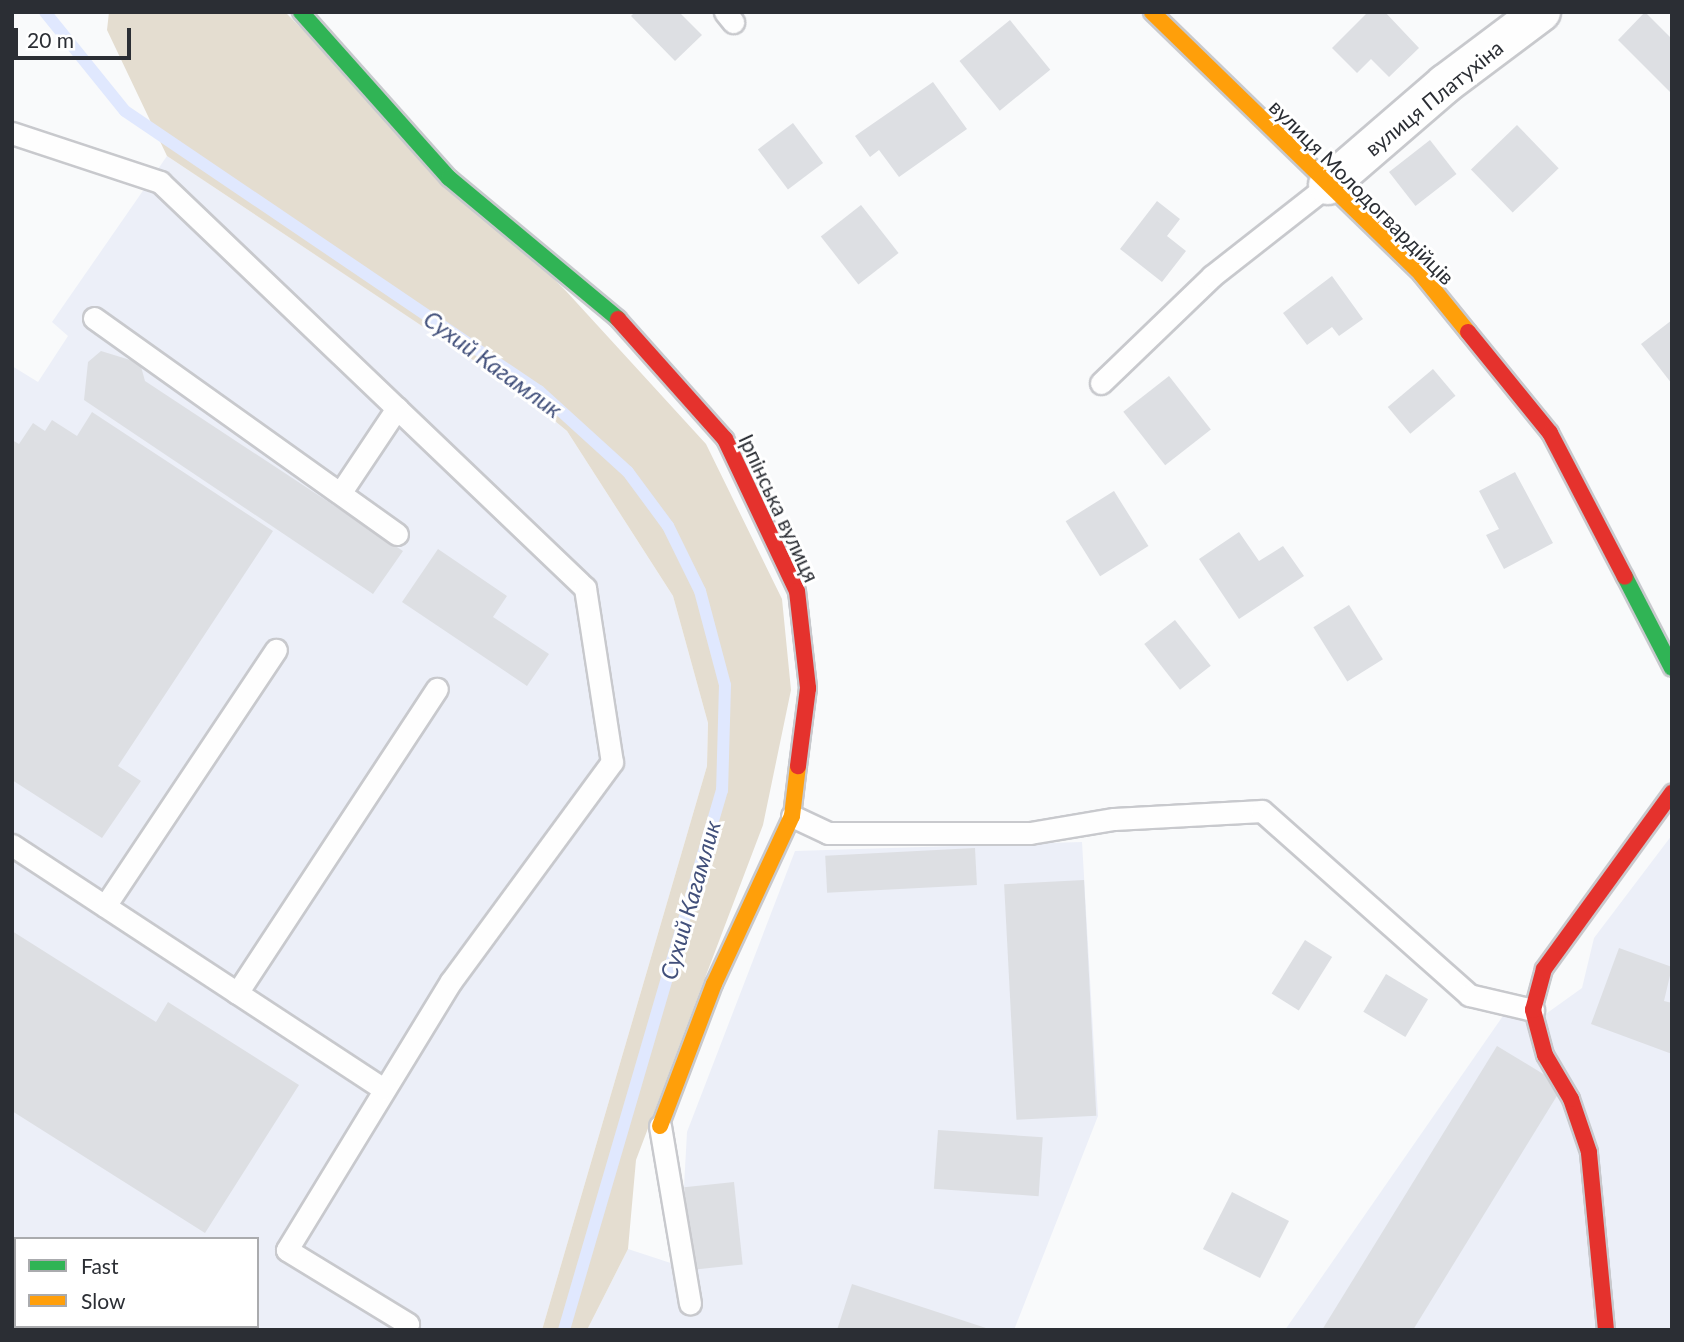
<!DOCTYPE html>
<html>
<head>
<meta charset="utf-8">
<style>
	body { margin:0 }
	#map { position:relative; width:1684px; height:1342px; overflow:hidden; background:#f9fafb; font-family:Lato,sans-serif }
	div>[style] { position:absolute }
	.built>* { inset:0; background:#eceff8 }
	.green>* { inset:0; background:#e4ddd0 }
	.stream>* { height:12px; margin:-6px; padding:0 6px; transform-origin:6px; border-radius:6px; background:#e0e8fe }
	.building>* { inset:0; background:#dddfe3; transform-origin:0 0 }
	.roads { filter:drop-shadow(2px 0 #c8c9cd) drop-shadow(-2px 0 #c8c9cd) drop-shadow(0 2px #c8c9cd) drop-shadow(0 -2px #c8c9cd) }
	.lane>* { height:21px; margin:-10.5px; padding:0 10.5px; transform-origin:10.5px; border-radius:10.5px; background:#fefefe }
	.street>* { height:38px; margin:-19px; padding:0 19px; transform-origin:19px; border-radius:19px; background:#fefefe }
	.fast>* { height:16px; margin:-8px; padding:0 8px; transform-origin:8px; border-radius:8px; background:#30b455 }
	.slow>* { height:16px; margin:-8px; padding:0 8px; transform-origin:8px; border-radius:8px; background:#ff9f0a }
	.jam>* { height:16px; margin:-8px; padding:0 8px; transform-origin:8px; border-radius:8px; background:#e5322d }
	span { translate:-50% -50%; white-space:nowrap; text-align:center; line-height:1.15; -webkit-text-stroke:6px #fff; paint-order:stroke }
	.street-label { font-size:21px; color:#2b2e34 }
	.water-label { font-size:23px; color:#42507b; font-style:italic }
	.frame { position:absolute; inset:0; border:14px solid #2b2e34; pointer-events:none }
	.legend { position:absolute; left:14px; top:1237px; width:245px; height:91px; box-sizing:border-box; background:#fff; border:2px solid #aaabae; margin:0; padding:9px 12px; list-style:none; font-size:21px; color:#2b2e34 }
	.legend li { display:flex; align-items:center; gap:14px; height:35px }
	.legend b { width:35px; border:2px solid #aaabae }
	.scale { position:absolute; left:14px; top:28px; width:117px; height:32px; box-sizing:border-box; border:4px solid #2b2e34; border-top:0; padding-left:9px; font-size:21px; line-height:24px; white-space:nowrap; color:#2b2e34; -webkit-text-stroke:5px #fff; paint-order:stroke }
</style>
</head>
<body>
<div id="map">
	<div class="built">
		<div style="clip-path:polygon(evenodd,167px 156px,515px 388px,567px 431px,673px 596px,708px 723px,707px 766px,542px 1330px,12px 1330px,12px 366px,38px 382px,68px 336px,52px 322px,167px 156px,16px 1239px,257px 1239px,257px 1326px,16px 1326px,16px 1239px)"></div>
		<div style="clip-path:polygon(1672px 835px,1672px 1330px,1285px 1330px,1505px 1013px,1536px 1021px,1582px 988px,1594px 938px)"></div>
		<div style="clip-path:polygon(1082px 842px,1098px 1116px,1014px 1330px,587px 1330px,628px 1249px,692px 1270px,684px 1187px,687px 1132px,795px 851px)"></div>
	</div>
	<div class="green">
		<div style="clip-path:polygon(109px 12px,285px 12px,566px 291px,706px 444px,782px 599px,791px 690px,763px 825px,636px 1160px,628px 1249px,587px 1330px,542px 1330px,707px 766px,708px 723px,673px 596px,567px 431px,515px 388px,167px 156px,107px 30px)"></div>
	</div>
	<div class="stream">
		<div style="left:45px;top:12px;width:127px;rotate:51.1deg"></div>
		<div style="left:125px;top:111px;width:500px;rotate:34.1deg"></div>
		<div style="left:539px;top:391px;width:120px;rotate:42.3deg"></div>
		<div style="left:628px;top:472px;width:67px;rotate:53.5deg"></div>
		<div style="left:668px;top:526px;width:72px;rotate:63.8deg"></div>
		<div style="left:700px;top:591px;width:97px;rotate:75.1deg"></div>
		<div style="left:725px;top:685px;width:105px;rotate:91.6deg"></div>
		<div style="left:722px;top:790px;width:563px;rotate:106.31deg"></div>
	</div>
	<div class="building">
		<div style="clip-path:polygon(635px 12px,679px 12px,702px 35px,675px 61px,631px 16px)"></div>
		<div style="clip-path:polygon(1368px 12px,1385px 12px,1419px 48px,1389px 77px,1371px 59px,1357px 73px,1332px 48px)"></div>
		<div style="clip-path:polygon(1645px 12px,1672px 39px,1672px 94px,1618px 40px)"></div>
		<div style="left:1010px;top:20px;width:64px;height:65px;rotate:51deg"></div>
		<div style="clip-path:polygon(933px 82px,967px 129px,899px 177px,879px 150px,870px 157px,855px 136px)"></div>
		<div style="left:793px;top:123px;width:50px;height:44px;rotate:53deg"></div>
		<div style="left:1517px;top:125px;width:60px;height:64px;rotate:46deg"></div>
		<div style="left:1430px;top:140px;width:43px;height:52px;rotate:52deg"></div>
		<div style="clip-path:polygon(1157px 201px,1180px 219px,1167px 236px,1186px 251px,1162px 282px,1120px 249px)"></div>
		<div style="left:861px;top:205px;width:61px;height:51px;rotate:52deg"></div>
		<div style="clip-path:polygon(1332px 276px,1363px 319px,1339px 336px,1332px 327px,1307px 345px,1283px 313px)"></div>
		<div style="clip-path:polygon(1672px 320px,1672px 384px,1641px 344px)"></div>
		<div style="clip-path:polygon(101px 351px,140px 363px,145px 381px,403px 551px,373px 594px,84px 400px,88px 362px)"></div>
		<div style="left:1433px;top:369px;width:35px;height:59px;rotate:50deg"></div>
		<div style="left:1169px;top:376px;width:68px;height:58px;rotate:52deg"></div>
		<div style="clip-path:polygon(92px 412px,273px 531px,118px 766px,141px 781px,102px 838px,12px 780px,12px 440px,19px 444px,33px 423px,45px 431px,52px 420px,77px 436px)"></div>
		<div style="clip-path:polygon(1515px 472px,1553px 543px,1504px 569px,1486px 535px,1499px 529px,1479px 491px)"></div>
		<div style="left:1114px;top:491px;width:65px;height:57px;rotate:58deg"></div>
		<div style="clip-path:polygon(1239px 532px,1259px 561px,1283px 546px,1304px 576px,1239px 619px,1199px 559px)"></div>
		<div style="clip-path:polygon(438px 549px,507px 596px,493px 617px,549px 654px,527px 686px,402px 602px)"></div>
		<div style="left:1349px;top:605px;width:64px;height:42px;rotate:58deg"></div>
		<div style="left:1175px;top:620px;width:58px;height:39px;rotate:52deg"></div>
		<div style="left:975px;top:848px;width:37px;height:150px;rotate:87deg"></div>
		<div style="left:1084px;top:880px;width:236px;height:80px;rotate:87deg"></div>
		<div style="clip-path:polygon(12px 931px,156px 1022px,168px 1002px,299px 1085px,205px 1233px,12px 1111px)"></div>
		<div style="left:1305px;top:940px;width:32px;height:63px;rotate:32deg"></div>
		<div style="clip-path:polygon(1619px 948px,1672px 967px,1664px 1001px,1672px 1003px,1672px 1054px,1591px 1024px)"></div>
		<div style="left:1386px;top:974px;width:49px;height:44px;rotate:31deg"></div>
		<div style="clip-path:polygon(1497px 1046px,1563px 1086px,1413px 1330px,1322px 1330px)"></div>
		<div style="left:938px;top:1130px;width:105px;height:59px;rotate:4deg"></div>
		<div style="left:734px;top:1182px;width:83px;height:50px;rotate:84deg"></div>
		<div style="left:1232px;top:1192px;width:64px;height:64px;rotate:27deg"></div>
		<div style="clip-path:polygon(852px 1284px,989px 1329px,989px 1330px,837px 1330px)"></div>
	</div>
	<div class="roads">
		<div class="lane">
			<div style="left:725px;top:12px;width:13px;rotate:51deg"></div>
			<div style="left:12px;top:133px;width:156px;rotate:18.3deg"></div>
			<div style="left:160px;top:182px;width:588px;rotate:43.69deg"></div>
			<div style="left:585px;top:588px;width:176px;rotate:81.2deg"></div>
			<div style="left:612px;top:762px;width:272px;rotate:126.3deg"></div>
			<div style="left:451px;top:981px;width:315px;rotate:121.4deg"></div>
			<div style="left:287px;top:1250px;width:142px;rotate:31.4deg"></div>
			<div style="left:94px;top:318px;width:372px;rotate:35.5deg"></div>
			<div style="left:1101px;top:383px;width:154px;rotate:-43.9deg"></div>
			<div style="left:1212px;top:276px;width:147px;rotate:-38.1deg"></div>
			<div style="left:341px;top:492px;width:101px;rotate:-56.3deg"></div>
			<div style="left:792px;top:816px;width:40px;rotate:25deg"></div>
			<div style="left:828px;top:833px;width:202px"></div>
			<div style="left:1030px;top:833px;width:85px;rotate:-9.5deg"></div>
			<div style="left:1114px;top:819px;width:148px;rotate:-3.1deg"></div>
			<div style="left:1262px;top:811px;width:277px;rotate:41.6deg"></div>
			<div style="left:1469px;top:995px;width:66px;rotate:13.2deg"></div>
			<div style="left:12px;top:845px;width:444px;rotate:33.3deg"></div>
			<div style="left:105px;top:906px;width:308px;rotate:-56.3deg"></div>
			<div style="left:237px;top:993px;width:364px;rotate:-56.7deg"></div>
			<div style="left:660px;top:1126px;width:180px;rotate:80.4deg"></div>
		</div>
		<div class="street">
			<div style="left:1328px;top:185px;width:155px;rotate:-40.8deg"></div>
			<div style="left:1445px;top:84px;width:120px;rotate:-36.9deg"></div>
		</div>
		<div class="fast">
			<div style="left:301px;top:12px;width:222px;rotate:48.3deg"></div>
			<div style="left:449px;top:178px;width:220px;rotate:39.8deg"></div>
			<div style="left:1625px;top:577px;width:102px;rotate:62.7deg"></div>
		</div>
		<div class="slow">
			<div style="left:1152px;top:12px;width:376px;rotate:44.2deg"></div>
			<div style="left:1421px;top:274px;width:75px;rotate:51deg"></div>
			<div style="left:660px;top:1126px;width:152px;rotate:-69.2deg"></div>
			<div style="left:714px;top:984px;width:185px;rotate:-65.1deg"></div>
			<div style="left:792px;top:816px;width:50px;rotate:-83.2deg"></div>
		</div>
		<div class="jam">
			<div style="left:618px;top:319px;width:161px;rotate:48.3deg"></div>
			<div style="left:725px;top:439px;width:168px;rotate:64.7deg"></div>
			<div style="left:797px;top:591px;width:98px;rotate:83.5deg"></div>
			<div style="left:808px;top:688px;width:79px;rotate:97.3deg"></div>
			<div style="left:1468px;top:332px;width:130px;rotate:50.9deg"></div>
			<div style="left:1550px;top:433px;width:162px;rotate:62.5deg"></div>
			<div style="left:1606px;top:1330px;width:179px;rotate:-95.5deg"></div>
			<div style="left:1589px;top:1152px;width:56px;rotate:-108.8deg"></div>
			<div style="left:1571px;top:1099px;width:51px;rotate:-120.6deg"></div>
			<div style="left:1545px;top:1055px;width:47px;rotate:-104.9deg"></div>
			<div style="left:1533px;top:1010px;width:42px;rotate:-75deg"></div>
			<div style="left:1544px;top:969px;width:218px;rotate:-54deg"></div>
		</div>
	</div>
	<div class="street-label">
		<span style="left:1434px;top:98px;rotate:-39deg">вулиця Платухіна</span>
		<span style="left:1362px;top:192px;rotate:45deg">вулиця Молодогвардійців</span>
		<span style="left:779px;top:508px;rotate:65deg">Ірпінська вулиця</span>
	</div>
	<div class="water-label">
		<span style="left:493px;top:364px;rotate:36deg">Сухий Кагамлик</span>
		<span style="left:690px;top:900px;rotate:-74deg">Сухий Кагамлик</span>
	</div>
	<div class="frame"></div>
	<ul class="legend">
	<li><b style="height:9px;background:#30b455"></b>Fast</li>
	<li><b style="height:9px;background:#ff9f0a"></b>Slow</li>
	</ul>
	<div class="scale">20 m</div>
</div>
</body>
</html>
